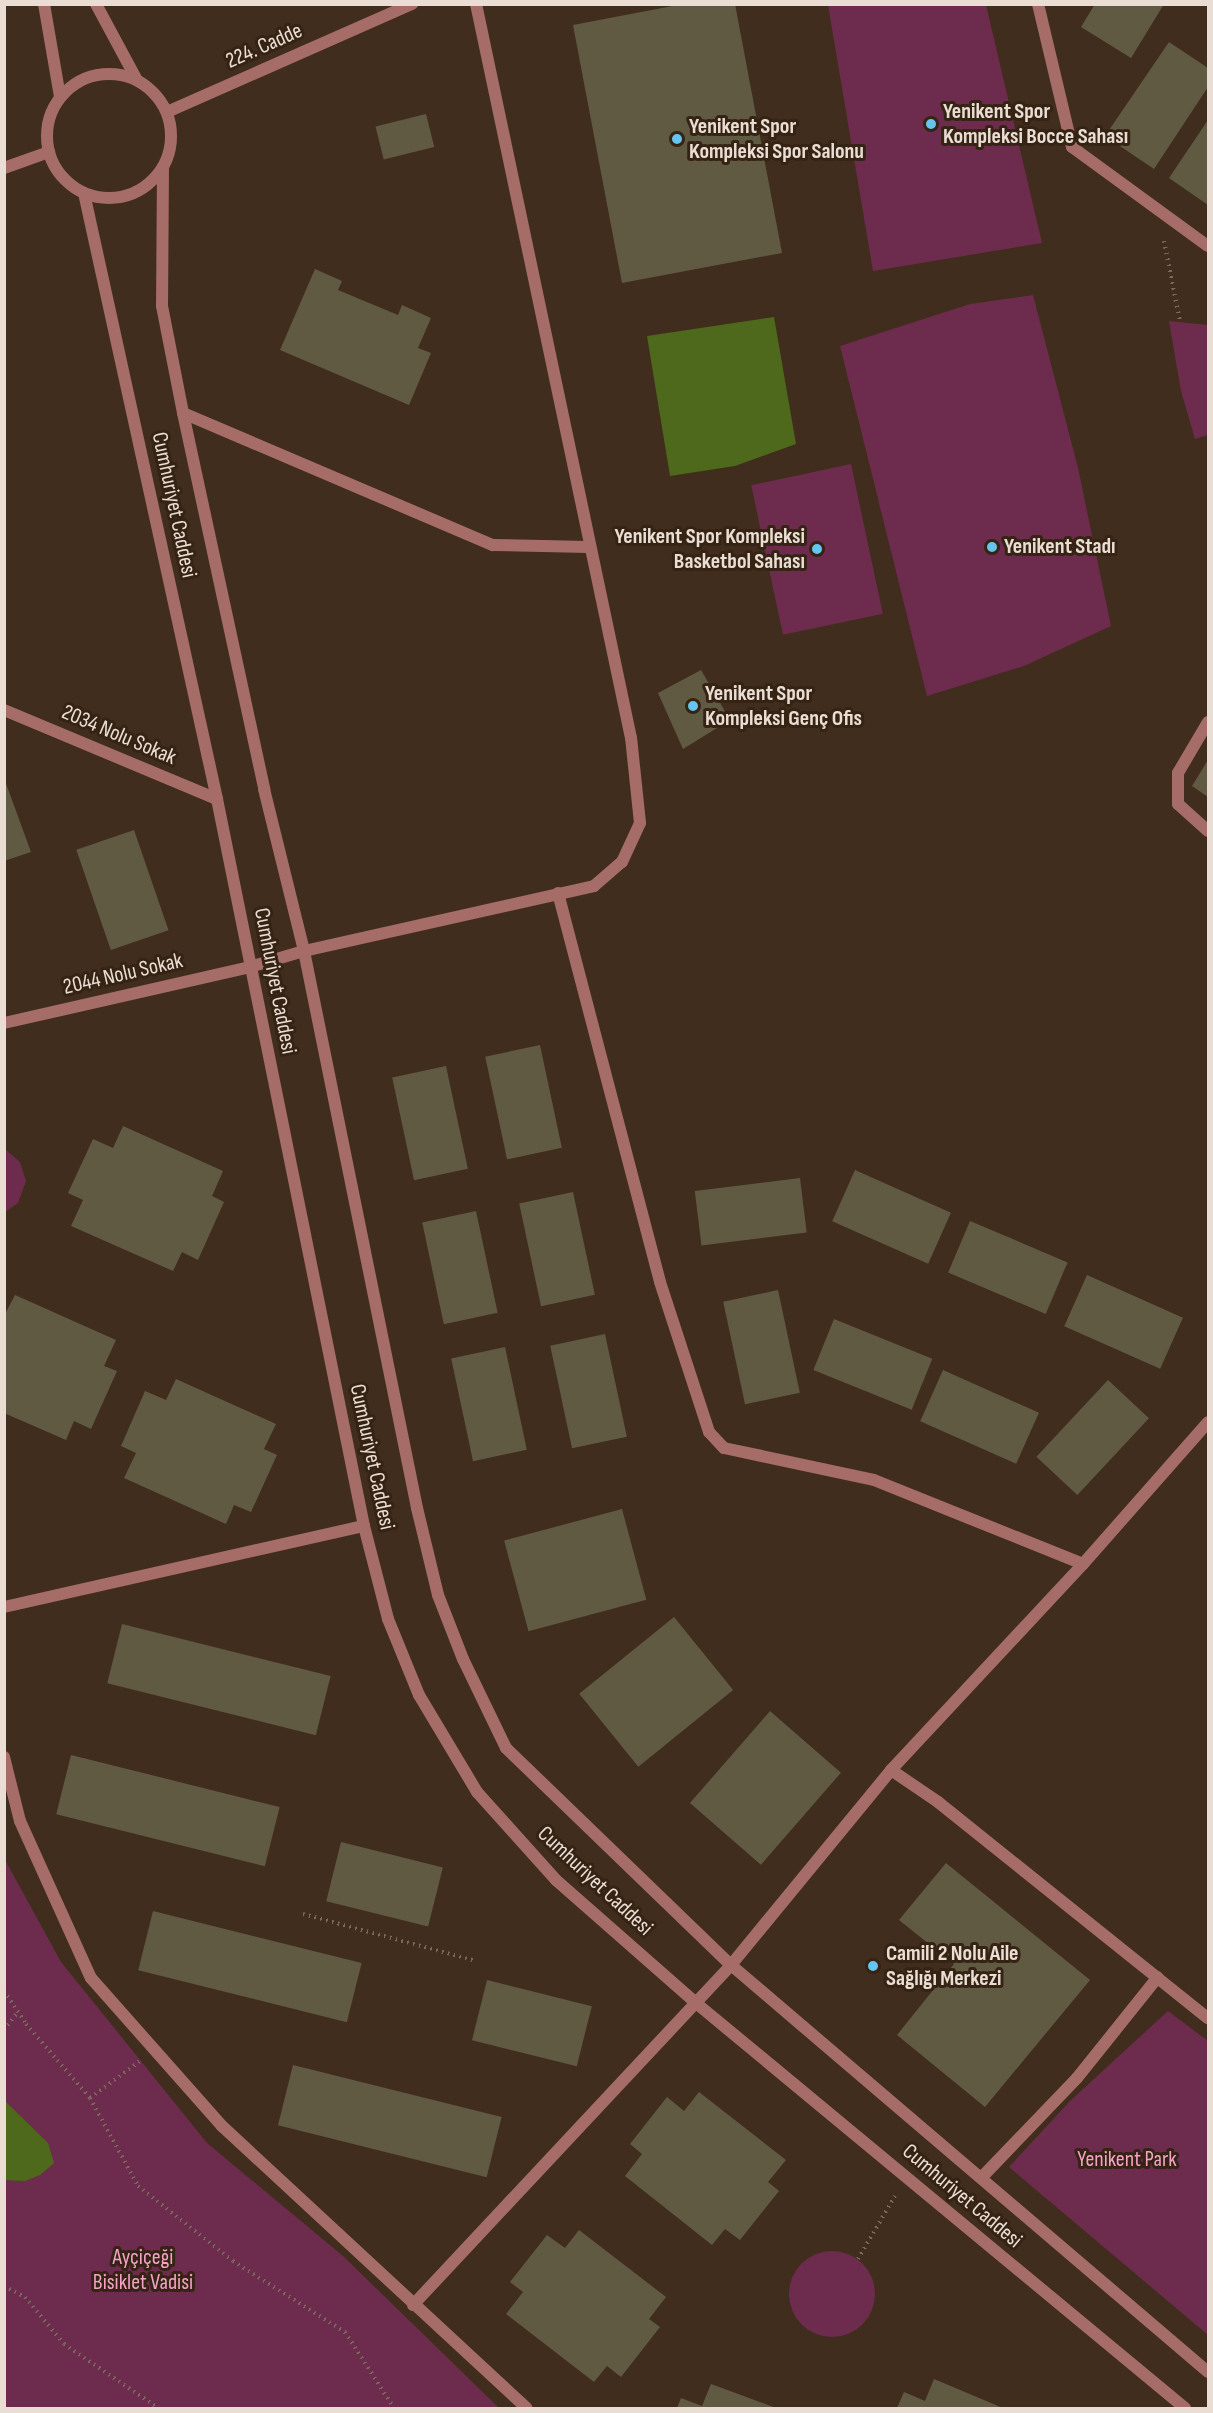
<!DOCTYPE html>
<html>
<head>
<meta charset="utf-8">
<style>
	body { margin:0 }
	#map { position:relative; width:1213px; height:2413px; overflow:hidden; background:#402d1d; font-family:"Sofia Sans Condensed",sans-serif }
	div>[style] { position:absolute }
	.green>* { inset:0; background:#6d2c4d; transform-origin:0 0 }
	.round { border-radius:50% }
	.water>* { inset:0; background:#4e691c }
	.building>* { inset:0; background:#615a42; transform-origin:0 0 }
	.path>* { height:4px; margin-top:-2px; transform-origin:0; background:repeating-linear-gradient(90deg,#7a695c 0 1.5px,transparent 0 6px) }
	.minor>* { height:12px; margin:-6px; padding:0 6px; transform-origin:6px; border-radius:6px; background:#a66c67 }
	.tertiary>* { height:12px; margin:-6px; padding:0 6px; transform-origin:6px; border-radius:6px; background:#a66c67 }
	.tertiary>.ring { margin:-6px; padding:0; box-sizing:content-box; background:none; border:12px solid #a66c67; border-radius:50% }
	.dots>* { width:16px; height:16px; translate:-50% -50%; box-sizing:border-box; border:3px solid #352314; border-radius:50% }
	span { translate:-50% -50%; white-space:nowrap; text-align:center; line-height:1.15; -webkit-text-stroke:6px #352314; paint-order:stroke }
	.street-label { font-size:22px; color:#eaddd4 }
	.poi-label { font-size:22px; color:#eaddd4; font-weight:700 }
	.left { translate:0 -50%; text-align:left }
	.right { translate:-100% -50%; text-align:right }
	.park-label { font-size:22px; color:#f6a2c8 }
	.frame { position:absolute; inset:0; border:6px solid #eaddd4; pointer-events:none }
</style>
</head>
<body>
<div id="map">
	<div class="green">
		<div style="clip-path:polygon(828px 5px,986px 5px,1042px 243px,873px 271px)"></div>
		<div style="clip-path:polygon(1033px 295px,1078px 468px,1111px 626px,1024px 666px,927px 696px,840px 346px,970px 304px)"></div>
		<div style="clip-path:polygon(1169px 321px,1208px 325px,1208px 435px,1195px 439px,1181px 391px)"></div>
		<div style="left:851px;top:464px;width:153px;height:102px;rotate:78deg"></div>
		<div style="clip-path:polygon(5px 1149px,20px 1162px,26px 1181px,18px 1203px,5px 1212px)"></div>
		<div style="clip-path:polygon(4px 1858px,61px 1962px,207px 2143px,343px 2256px,499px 2408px,5px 2408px)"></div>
		<div style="clip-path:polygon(1168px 2011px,1208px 2041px,1208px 2335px,1009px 2167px,1070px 2101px)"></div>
		<div class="round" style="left:789px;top:2251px;width:86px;height:86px"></div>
	</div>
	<div class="water">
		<div style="clip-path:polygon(774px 317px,796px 444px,735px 466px,670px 476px,647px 336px)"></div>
		<div style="clip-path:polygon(5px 2101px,48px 2143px,54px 2163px,40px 2175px,25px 2181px,5px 2180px)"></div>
	</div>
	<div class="building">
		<div style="clip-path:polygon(683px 4px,735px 4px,782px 253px,622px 283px,573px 25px)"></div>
		<div style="clip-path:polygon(1095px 4px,1164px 4px,1131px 58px,1081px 27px)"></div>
		<div style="clip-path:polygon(1169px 42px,1208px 68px,1208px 87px,1154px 169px,1105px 136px)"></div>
		<div style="left:426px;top:114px;width:34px;height:52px;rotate:76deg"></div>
		<div style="clip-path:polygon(1208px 120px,1208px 205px,1169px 178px)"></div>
		<div style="clip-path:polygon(315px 269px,342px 281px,338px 290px,398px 315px,402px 305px,431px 318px,418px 348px,431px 353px,409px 405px,280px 350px)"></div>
		<div style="clip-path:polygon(701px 670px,730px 720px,683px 749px,658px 693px)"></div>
		<div style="clip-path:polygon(1208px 760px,1208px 797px,1192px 786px)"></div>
		<div style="clip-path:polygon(4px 778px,31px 852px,4px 861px)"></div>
		<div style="left:134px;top:830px;width:106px;height:61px;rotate:71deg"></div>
		<div style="left:540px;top:1045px;width:105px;height:56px;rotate:78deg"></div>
		<div style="left:446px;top:1066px;width:105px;height:55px;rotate:78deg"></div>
		<div style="clip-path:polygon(123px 1126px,223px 1171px,212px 1196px,224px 1202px,198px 1260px,182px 1252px,173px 1271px,71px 1226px,83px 1200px,68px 1193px,93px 1139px,113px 1148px)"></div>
		<div style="left:855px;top:1170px;width:105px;height:56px;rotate:24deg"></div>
		<div style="left:800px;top:1178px;width:55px;height:106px;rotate:83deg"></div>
		<div style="left:573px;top:1192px;width:105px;height:55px;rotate:78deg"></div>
		<div style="left:476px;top:1211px;width:104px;height:55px;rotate:78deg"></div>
		<div style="left:970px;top:1221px;width:106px;height:56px;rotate:23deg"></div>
		<div style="left:1087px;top:1275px;width:105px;height:56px;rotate:24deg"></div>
		<div style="left:778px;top:1290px;width:105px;height:56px;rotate:78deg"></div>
		<div style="clip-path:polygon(15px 1295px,116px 1340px,104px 1366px,117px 1371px,91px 1429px,74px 1421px,66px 1440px,4px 1413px,4px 1316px)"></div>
		<div style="left:834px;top:1319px;width:106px;height:55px;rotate:22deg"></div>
		<div style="left:605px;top:1334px;width:105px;height:56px;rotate:78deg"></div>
		<div style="left:505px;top:1347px;width:105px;height:55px;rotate:78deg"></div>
		<div style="left:943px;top:1370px;width:105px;height:56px;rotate:24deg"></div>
		<div style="clip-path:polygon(176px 1379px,276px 1424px,264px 1449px,277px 1455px,251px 1512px,234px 1505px,226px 1524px,124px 1478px,136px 1453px,121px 1446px,145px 1391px,166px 1400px)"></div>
		<div style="left:1108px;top:1380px;width:56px;height:105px;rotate:43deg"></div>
		<div style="left:622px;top:1509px;width:94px;height:122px;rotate:75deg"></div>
		<div style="left:674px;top:1617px;width:94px;height:122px;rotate:51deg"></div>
		<div style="left:122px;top:1624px;width:215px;height:61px;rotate:14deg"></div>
		<div style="left:770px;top:1711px;width:94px;height:122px;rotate:41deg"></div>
		<div style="left:71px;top:1755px;width:215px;height:61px;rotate:14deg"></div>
		<div style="left:341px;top:1842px;width:105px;height:61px;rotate:14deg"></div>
		<div style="clip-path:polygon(946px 1863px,1090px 1980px,985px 2107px,897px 2035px,954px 1964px,899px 1920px)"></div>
		<div style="left:153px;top:1911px;width:215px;height:61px;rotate:14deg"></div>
		<div style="left:487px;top:1980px;width:108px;height:62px;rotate:14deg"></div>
		<div style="left:293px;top:2065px;width:215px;height:62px;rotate:14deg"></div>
		<div style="clip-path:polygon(699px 2092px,786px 2160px,768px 2182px,779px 2191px,740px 2240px,725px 2229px,712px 2245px,625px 2176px,642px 2154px,630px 2144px,667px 2097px,684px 2111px)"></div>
		<div style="clip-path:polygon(579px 2230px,666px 2297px,649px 2319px,660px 2327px,621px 2377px,607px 2366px,594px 2382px,506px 2314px,523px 2292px,510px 2282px,547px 2235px,565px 2248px)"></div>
		<div style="clip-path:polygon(934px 2379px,1003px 2408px,897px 2408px,904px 2392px,925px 2401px)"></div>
		<div style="clip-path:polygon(711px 2384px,776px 2408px,677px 2408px,681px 2398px,702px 2406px)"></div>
	</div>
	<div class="path">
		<div style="left:1164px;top:241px;width:83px;rotate:78.8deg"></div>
		<div style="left:303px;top:1914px;width:179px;rotate:15.2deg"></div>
		<div style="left:4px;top:1991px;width:40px;rotate:56deg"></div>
		<div style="left:26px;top:2024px;width:98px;rotate:49.1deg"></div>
		<div style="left:90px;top:2098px;width:100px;rotate:61.4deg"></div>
		<div style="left:138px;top:2186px;width:121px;rotate:38.3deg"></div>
		<div style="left:233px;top:2261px;width:133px;rotate:32.4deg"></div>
		<div style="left:345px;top:2332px;width:90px;rotate:57.2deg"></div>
		<div style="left:4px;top:2030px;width:23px;rotate:-52deg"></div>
		<div style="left:90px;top:2098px;width:62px;rotate:-36.5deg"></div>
		<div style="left:858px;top:2259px;width:73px;rotate:-59.6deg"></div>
		<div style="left:4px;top:2286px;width:24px;rotate:28deg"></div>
		<div style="left:25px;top:2297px;width:61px;rotate:50.3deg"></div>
		<div style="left:64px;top:2344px;width:114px;rotate:34.2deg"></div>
	</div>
	<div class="minor">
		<div style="left:1038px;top:4px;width:147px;rotate:76.6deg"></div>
		<div style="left:1072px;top:147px;width:168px;rotate:36.1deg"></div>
		<div style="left:167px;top:112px;width:268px;rotate:-23.8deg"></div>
		<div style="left:4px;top:168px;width:48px;rotate:-19.6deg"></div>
		<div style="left:183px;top:413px;width:337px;rotate:23.1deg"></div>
		<div style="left:493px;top:545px;width:95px;rotate:1.2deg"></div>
		<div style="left:4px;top:710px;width:231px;rotate:22.7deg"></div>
		<div style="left:1208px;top:722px;width:59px;rotate:120.5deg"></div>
		<div style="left:1178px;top:773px;width:31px;rotate:90deg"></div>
		<div style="left:1178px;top:804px;width:40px;rotate:42deg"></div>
		<div style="left:558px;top:893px;width:402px;rotate:75.3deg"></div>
		<div style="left:660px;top:1282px;width:158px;rotate:71.9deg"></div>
		<div style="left:709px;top:1432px;width:22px;rotate:47deg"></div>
		<div style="left:724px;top:1448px;width:153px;rotate:12deg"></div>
		<div style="left:874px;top:1480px;width:225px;rotate:21.9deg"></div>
		<div style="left:4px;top:1023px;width:252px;rotate:-12.8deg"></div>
		<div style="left:4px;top:1607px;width:369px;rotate:-12.7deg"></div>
		<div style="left:4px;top:1757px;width:66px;rotate:76deg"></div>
		<div style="left:20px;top:1821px;width:172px;rotate:65.7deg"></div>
		<div style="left:91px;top:1978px;width:198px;rotate:48.5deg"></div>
		<div style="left:222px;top:2126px;width:415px;rotate:42.8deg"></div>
		<div style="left:891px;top:1770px;width:282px;rotate:-47deg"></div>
		<div style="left:1083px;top:1564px;width:189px;rotate:-48.6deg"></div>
		<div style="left:983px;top:2176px;width:136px;rotate:-46.2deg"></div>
		<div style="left:1077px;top:2078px;width:129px;rotate:-51.3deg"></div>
		<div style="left:413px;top:2305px;width:466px;rotate:-46.9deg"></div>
		<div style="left:731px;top:1965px;width:252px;rotate:-50.6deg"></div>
		<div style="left:891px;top:1770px;width:57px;rotate:34.2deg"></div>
		<div style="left:938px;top:1802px;width:346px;rotate:38.7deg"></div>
	</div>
	<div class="tertiary">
		<div style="left:44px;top:4px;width:94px;rotate:80.2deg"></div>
		<div style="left:96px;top:4px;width:86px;rotate:61.7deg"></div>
		<div class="ring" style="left:47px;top:74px;width:112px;height:112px"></div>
		<div style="left:163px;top:167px;width:139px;rotate:90.4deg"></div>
		<div style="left:162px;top:306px;width:109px;rotate:78.9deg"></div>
		<div style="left:183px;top:413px;width:385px;rotate:77.8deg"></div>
		<div style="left:264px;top:789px;width:167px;rotate:76.1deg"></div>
		<div style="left:304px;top:951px;width:568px;rotate:78.53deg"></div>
		<div style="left:417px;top:1508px;width:89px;rotate:76.4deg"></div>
		<div style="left:438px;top:1595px;width:69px;rotate:68.7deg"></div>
		<div style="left:463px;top:1659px;width:99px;rotate:64.2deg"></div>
		<div style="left:506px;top:1748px;width:313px;rotate:44deg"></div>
		<div style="left:731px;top:1965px;width:627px;rotate:40.47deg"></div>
		<div style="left:84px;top:193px;width:620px;rotate:77.62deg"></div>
		<div style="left:217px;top:799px;width:742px;rotate:78.57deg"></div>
		<div style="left:364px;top:1526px;width:96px;rotate:75.5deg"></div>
		<div style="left:388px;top:1619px;width:82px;rotate:67.8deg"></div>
		<div style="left:419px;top:1695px;width:113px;rotate:59.1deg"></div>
		<div style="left:477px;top:1792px;width:118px;rotate:48.1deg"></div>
		<div style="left:556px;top:1880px;width:186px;rotate:41.3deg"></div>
		<div style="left:696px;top:2003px;width:635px;rotate:39.63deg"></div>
		<div style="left:250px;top:967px;width:56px;rotate:-16.5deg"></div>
		<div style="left:304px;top:951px;width:297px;rotate:-12.6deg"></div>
		<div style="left:594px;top:886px;width:37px;rotate:-41deg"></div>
		<div style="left:622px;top:862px;width:43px;rotate:-65.2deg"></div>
		<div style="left:640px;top:823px;width:85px;rotate:-96deg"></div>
		<div style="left:631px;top:738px;width:750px;rotate:-101.92deg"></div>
	</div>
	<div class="dots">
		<div style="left:931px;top:124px;background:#65c5ee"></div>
		<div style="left:677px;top:139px;background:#65c5ee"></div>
		<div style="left:992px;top:547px;background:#65c5ee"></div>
		<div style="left:817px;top:549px;background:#65c5ee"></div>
		<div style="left:693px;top:706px;background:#65c5ee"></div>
		<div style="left:873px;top:1966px;background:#65c5ee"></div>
	</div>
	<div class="street-label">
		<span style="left:264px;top:46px;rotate:-24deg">224. Cadde</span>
		<span style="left:174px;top:505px;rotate:78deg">Cumhuriyet Caddesi</span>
		<span style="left:119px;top:735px;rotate:23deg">2034 Nolu Sokak</span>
		<span style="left:123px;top:974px;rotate:-13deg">2044 Nolu Sokak</span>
		<span style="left:275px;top:981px;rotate:79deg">Cumhuriyet Caddesi</span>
		<span style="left:372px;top:1457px;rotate:78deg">Cumhuriyet Caddesi</span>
		<span style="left:595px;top:1881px;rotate:43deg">Cumhuriyet Caddesi</span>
		<span style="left:962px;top:2196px;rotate:40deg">Cumhuriyet Caddesi</span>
	</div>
	<div class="poi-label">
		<span class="left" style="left:943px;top:124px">Yenikent Spor<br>Kompleksi Bocce Sahası</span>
		<span class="left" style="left:689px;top:139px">Yenikent Spor<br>Kompleksi Spor Salonu</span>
		<span class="right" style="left:805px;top:549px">Yenikent Spor Kompleksi<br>Basketbol Sahası</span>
		<span class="left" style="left:1004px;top:547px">Yenikent Stadı</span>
		<span class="left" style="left:705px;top:706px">Yenikent Spor<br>Kompleksi Genç Ofis</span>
		<span class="left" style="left:886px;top:1966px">Camili 2 Nolu Aile<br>Sağlığı Merkezi</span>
	</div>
	<div class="park-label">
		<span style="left:1127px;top:2160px">Yenikent Park</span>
		<span style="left:143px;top:2270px">Ayçiçeği<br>Bisiklet Vadisi</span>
	</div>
	<div class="frame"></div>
</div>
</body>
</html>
